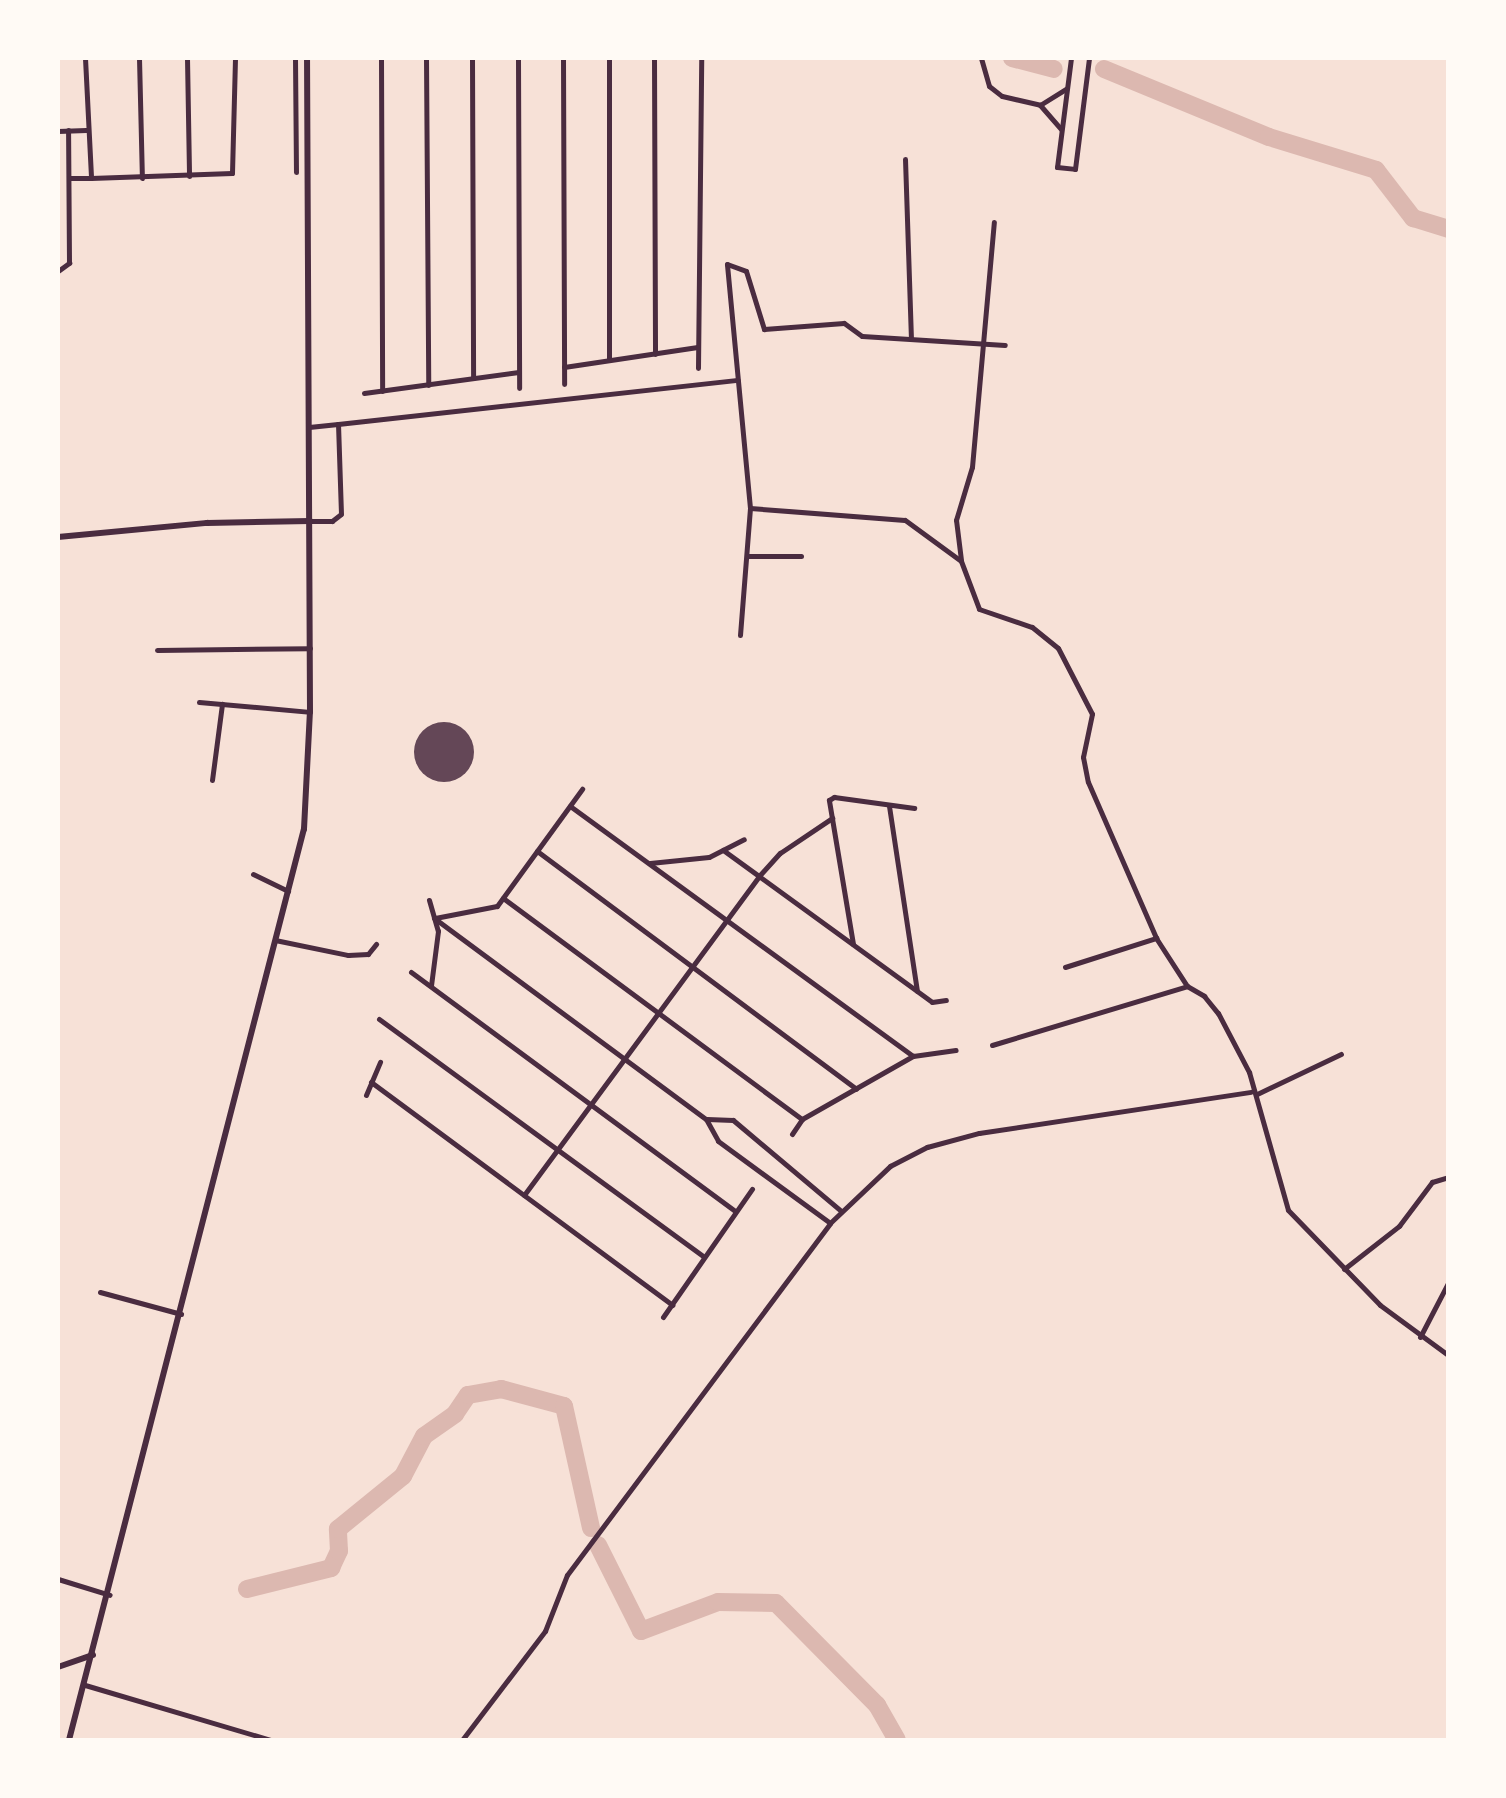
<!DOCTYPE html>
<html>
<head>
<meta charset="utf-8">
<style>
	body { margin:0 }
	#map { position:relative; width:1506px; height:1798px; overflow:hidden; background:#f7e1d7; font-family:"DM Sans",sans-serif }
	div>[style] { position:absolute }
	.river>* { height:18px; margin:-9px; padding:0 9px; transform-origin:9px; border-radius:9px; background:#dcb8b0 }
	.building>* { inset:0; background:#644757 }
	.round { border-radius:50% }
	.minor>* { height:5px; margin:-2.5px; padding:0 2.5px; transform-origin:2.5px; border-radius:2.5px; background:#4a2c40 }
	.tertiary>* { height:6px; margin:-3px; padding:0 3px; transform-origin:3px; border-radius:3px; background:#4a2c40 }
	span { translate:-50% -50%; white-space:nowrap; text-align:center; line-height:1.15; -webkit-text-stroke:6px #fffaf5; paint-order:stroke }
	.frame { position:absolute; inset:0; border:60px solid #fffaf5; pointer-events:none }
</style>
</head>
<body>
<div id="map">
	<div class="river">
		<div style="left:1012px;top:58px;width:43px;rotate:14.7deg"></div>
		<div style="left:1104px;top:69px;width:178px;rotate:22.4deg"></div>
		<div style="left:1269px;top:137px;width:112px;rotate:17.1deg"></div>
		<div style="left:1376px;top:170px;width:61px;rotate:52.4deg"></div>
		<div style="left:1413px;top:218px;width:37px;rotate:17deg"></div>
		<div style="left:598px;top:1545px;width:96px;rotate:63.4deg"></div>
		<div style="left:641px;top:1631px;width:82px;rotate:-20.6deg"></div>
		<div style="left:718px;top:1602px;width:58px;rotate:1deg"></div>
		<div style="left:776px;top:1603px;width:144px;rotate:45.3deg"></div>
		<div style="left:877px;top:1705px;width:40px;rotate:60.3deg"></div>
		<div style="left:247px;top:1589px;width:87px;rotate:-14deg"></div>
		<div style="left:331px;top:1568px;width:19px;rotate:-65deg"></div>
		<div style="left:339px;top:1551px;width:22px;rotate:-93deg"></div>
		<div style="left:338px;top:1529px;width:84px;rotate:-39.2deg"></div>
		<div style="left:403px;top:1476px;width:45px;rotate:-62.3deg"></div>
		<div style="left:424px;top:1436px;width:38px;rotate:-35deg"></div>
		<div style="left:455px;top:1414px;width:23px;rotate:-56deg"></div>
		<div style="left:468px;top:1395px;width:34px;rotate:-10deg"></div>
		<div style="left:501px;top:1389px;width:65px;rotate:15.1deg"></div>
		<div style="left:564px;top:1406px;width:125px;rotate:77.5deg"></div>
	</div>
	<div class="building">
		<div class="round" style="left:414px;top:722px;width:60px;height:60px"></div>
	</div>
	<div class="minor">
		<div style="left:85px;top:58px;width:120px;rotate:87.1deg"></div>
		<div style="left:91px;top:178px;width:141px;rotate:-2deg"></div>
		<div style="left:232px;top:173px;width:115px;rotate:-88.5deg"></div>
		<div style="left:139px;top:58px;width:120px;rotate:88.6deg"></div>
		<div style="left:187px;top:58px;width:118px;rotate:89deg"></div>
		<div style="left:295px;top:58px;width:114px;rotate:89.5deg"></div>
		<div style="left:381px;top:58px;width:333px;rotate:89.8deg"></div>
		<div style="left:426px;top:58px;width:327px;rotate:89.6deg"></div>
		<div style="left:472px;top:58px;width:320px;rotate:89.8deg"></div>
		<div style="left:518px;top:58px;width:330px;rotate:89.8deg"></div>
		<div style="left:563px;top:58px;width:326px;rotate:89.8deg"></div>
		<div style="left:609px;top:58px;width:302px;rotate:90deg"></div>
		<div style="left:654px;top:58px;width:296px;rotate:89.8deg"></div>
		<div style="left:981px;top:58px;width:29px;rotate:74deg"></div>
		<div style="left:989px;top:86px;width:16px;rotate:38deg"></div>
		<div style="left:1002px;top:96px;width:39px;rotate:13deg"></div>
		<div style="left:1040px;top:105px;width:32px;rotate:49deg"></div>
		<div style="left:1071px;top:58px;width:110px;rotate:97.3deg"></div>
		<div style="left:1057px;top:167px;width:18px;rotate:6deg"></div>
		<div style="left:1075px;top:169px;width:112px;rotate:-82.8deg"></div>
		<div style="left:1040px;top:105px;width:31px;rotate:-32deg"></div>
		<div style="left:58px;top:131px;width:28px;rotate:-2deg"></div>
		<div style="left:905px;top:159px;width:179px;rotate:88.1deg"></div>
		<div style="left:69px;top:178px;width:21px"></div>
		<div style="left:58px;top:271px;width:14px;rotate:-36deg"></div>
		<div style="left:69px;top:263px;width:133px;rotate:-90.4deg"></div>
		<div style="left:564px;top:367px;width:135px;rotate:-8.5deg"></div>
		<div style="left:698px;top:368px;width:310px;rotate:-89.4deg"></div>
		<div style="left:364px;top:393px;width:156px;rotate:-7.7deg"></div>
		<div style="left:309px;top:427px;width:29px;rotate:-6deg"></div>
		<div style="left:750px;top:508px;width:155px;rotate:4.4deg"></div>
		<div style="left:905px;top:520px;width:69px;rotate:36.2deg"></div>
		<div style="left:961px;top:561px;width:51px;rotate:69.4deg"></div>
		<div style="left:979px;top:609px;width:56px;rotate:18.8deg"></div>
		<div style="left:1032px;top:627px;width:33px;rotate:39deg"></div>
		<div style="left:1058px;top:648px;width:74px;rotate:62.7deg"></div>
		<div style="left:1092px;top:714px;width:44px;rotate:101.8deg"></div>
		<div style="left:1083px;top:757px;width:25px;rotate:79deg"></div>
		<div style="left:1088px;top:782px;width:170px;rotate:66.4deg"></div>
		<div style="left:1156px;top:938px;width:57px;rotate:57.1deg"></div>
		<div style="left:1187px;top:986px;width:20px;rotate:30deg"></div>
		<div style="left:1204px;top:996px;width:22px;rotate:51deg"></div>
		<div style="left:1218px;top:1013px;width:67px;rotate:62.3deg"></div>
		<div style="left:1249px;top:1072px;width:143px;rotate:74.2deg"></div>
		<div style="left:1288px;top:1210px;width:132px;rotate:45.9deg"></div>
		<div style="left:1380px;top:1305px;width:84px;rotate:36.3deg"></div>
		<div style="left:310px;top:521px;width:22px"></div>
		<div style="left:332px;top:521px;width:11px;rotate:-38deg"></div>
		<div style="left:341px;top:514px;width:90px;rotate:-91.9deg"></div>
		<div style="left:338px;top:424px;width:402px;rotate:-6.3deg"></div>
		<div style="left:748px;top:556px;width:53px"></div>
		<div style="left:961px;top:560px;width:40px;rotate:-97.1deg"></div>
		<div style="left:956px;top:520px;width:55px;rotate:-73.2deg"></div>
		<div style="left:972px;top:467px;width:246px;rotate:-84.9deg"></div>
		<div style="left:740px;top:635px;width:127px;rotate:-85.5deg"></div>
		<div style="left:750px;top:508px;width:245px;rotate:-95.4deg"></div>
		<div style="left:727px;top:264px;width:20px;rotate:20deg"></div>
		<div style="left:746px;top:271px;width:61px;rotate:72.8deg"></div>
		<div style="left:764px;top:329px;width:80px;rotate:-4.3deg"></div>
		<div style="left:844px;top:323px;width:22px;rotate:36deg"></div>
		<div style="left:862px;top:336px;width:143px;rotate:3.6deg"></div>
		<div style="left:157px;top:650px;width:153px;rotate:-0.7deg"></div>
		<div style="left:199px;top:702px;width:111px;rotate:5.1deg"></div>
		<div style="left:212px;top:780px;width:77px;rotate:-82.5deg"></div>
		<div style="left:570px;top:806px;width:424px;rotate:36.1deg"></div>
		<div style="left:889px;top:806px;width:187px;rotate:81.4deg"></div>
		<div style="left:723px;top:850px;width:258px;rotate:36deg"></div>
		<div style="left:932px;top:1002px;width:14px;rotate:-8deg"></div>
		<div style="left:537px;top:851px;width:398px;rotate:36.7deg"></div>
		<div style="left:650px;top:863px;width:59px;rotate:-5.8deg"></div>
		<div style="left:709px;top:857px;width:39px;rotate:-27deg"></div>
		<div style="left:253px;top:874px;width:39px;rotate:26deg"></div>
		<div style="left:503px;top:898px;width:372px;rotate:36.5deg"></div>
		<div style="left:429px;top:900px;width:32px;rotate:74deg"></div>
		<div style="left:438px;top:931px;width:55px;rotate:97.3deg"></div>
		<div style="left:434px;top:918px;width:338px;rotate:36.5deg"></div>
		<div style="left:706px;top:1119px;width:25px;rotate:61deg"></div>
		<div style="left:718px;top:1141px;width:139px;rotate:36.2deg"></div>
		<div style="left:435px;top:918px;width:63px;rotate:-11deg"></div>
		<div style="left:497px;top:906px;width:145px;rotate:-54deg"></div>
		<div style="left:275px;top:940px;width:75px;rotate:11.6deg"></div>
		<div style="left:348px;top:955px;width:20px;rotate:-3deg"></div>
		<div style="left:368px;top:954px;width:13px;rotate:-51deg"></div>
		<div style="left:853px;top:944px;width:146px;rotate:-99.5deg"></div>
		<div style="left:829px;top:800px;width:6px;rotate:-31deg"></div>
		<div style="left:834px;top:797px;width:81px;rotate:7.8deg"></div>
		<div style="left:1065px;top:967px;width:96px;rotate:-17.7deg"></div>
		<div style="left:411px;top:972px;width:403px;rotate:36.4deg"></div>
		<div style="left:379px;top:1019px;width:401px;rotate:36.2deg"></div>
		<div style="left:992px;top:1045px;width:204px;rotate:-16.8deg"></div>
		<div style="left:371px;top:1082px;width:375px;rotate:36.5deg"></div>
		<div style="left:1257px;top:1094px;width:93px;rotate:-25.5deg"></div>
		<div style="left:366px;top:1095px;width:36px;rotate:-67deg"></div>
		<div style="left:707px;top:1119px;width:26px;rotate:2deg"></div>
		<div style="left:733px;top:1120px;width:140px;rotate:40.1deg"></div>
		<div style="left:792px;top:1134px;width:18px;rotate:-56deg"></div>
		<div style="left:802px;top:1119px;width:128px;rotate:-29.6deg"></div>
		<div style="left:913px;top:1056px;width:43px;rotate:-7.9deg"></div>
		<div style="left:524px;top:1195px;width:396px;rotate:-53.6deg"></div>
		<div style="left:759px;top:876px;width:31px;rotate:-48deg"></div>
		<div style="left:780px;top:853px;width:63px;rotate:-33.9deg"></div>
		<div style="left:1344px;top:1269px;width:70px;rotate:-38deg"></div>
		<div style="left:1399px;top:1226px;width:55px;rotate:-53.1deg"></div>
		<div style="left:1432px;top:1182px;width:17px;rotate:-17deg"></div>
		<div style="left:100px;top:1292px;width:84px;rotate:15.2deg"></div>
		<div style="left:663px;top:1317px;width:156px;rotate:-55.2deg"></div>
		<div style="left:1420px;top:1337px;width:61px;rotate:-62.6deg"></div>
		<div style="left:58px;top:1579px;width:54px;rotate:17.1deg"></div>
		<div style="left:85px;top:1685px;width:194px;rotate:16.5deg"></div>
		<div style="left:462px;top:1740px;width:137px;rotate:-52.7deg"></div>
		<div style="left:545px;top:1631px;width:60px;rotate:-68.6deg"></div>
		<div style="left:567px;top:1575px;width:439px;rotate:-53.2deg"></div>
		<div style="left:830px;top:1223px;width:83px;rotate:-43.5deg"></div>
		<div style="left:890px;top:1166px;width:42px;rotate:-27.2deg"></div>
		<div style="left:927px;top:1147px;width:54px;rotate:-15.1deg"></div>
		<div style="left:979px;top:1133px;width:275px;rotate:-8.6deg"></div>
	</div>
	<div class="tertiary">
		<div style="left:58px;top:537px;width:150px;rotate:-5.4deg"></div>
		<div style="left:207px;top:523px;width:103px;rotate:-1.1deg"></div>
		<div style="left:58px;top:1667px;width:37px;rotate:-19deg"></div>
		<div style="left:69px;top:1740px;width:941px;rotate:-75.54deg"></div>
		<div style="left:304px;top:829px;width:117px;rotate:-87.1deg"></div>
		<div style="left:310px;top:712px;width:654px;rotate:-90.26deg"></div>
	</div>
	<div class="frame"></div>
</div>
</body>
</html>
